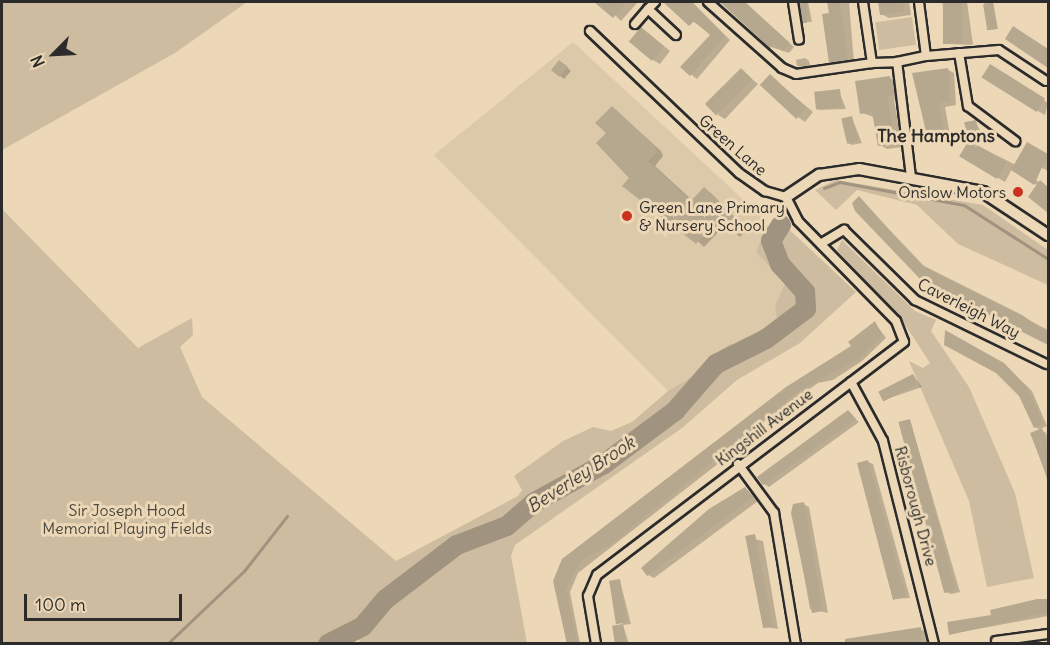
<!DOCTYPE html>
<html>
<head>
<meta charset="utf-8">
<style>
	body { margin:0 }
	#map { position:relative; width:1050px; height:645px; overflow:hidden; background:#ecd8b6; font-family:Delius,sans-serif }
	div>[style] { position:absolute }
	.built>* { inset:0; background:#dcc9aa }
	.green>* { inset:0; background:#cdbca0; transform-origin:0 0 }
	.shadow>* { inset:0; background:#0003 }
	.stream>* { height:3px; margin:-1.5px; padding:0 1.5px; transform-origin:1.5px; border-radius:1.5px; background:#a0937f }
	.river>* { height:20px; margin:-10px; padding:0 10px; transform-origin:10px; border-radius:10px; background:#a0937f }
	.building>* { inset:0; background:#b6a78f; transform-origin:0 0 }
	.roads { filter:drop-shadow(2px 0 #2b2b2b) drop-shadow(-2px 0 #2b2b2b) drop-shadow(0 2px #2b2b2b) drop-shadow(0 -2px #2b2b2b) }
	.minor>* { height:8px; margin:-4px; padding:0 4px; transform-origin:4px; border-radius:4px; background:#ecd8b6 }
	.tertiary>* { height:10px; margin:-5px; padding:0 5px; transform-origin:5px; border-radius:5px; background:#ecd8b6 }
	.dots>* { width:16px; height:16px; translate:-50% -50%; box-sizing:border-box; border:3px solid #ecd8b6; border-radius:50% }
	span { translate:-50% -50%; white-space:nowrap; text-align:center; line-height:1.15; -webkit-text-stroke:6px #ecd8b6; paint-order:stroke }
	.street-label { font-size:16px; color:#2b2b2b }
	.poi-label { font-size:16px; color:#2b2b2b }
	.right { translate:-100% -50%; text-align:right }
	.left { translate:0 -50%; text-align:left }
	.park-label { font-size:16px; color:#4b4842 }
	.neighbourhood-label { font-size:18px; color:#2b2b2b; font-weight:700 }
	.water-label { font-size:18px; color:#484540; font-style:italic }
	.frame { position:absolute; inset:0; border:3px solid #2b2b2b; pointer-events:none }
	.north { position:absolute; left:24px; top:24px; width:60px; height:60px; -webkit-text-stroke:4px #ecd8b6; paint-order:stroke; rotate:246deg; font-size:16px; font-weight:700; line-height:24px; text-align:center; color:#2b2b2b }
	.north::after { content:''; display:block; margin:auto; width:21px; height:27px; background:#2b2b2b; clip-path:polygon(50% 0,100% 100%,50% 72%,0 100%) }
	.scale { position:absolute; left:24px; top:594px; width:158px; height:27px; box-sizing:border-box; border:3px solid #2b2b2b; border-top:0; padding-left:8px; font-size:18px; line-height:21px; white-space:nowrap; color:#2b2b2b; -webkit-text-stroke:4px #ecd8b6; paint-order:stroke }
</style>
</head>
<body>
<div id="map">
	<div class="built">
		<div style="clip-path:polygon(573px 42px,760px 215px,771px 230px,756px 251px,788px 290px,779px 323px,668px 391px,434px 155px)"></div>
	</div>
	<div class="green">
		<div style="clip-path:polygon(2px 2px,247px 2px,175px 53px,2px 150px)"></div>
		<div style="left:912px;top:17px;width:28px;height:37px;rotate:82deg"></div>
		<div style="clip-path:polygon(836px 180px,983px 205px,1048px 250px,1048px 285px,958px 244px,917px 205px,857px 190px,836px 210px,815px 190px)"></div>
		<div style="clip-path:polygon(2px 209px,138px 348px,192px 318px,193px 335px,180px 347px,202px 397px,396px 561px,518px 496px,522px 490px,514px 476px,563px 441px,593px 427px,611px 431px,632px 422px,668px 391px,715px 363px,714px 355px,730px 344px,749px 344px,778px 325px,775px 306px,785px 284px,756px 252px,766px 229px,781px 222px,856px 292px,800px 343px,737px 380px,682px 428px,515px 545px,511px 556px,527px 643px,362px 644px,355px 635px,344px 644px,2px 643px)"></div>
		<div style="clip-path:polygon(842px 240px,915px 311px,936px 320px,931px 331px,969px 387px,1015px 493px,1034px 578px,987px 587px,969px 501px,909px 361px,923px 368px,930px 363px,904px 323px,837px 250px)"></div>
	</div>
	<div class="shadow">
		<div style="clip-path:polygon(602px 2px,638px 2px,621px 21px)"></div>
		<div style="clip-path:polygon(692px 2px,730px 40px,697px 79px,682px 67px,712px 35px,667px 3px)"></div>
		<div style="clip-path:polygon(720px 2px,742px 2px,794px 47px,789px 53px,771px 47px)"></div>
		<div style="clip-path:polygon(798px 2px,808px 2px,812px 22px,804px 22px)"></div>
		<div style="clip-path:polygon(829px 2px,849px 2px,854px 63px,831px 62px)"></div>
		<div style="clip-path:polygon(879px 2px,909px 2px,911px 15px,889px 18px,881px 14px)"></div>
		<div style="clip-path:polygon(942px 2px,967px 2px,973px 45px,951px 44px)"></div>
		<div style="clip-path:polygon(984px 2px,993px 2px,998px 29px,988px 30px)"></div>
		<div style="clip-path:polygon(648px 33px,670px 51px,660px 64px,653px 60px)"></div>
		<div style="clip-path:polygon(805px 58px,809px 61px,811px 68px,797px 66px,796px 60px)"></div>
		<div style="clip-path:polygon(564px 64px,571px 71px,564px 79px,560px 76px)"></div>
		<div style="clip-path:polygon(947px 69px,954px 73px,956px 105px,945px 107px,951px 141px,936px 143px,929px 139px)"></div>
		<div style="clip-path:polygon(741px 70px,758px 84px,725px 119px,718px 115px)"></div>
		<div style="clip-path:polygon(997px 70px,1048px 103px,1045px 115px,1038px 111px)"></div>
		<div style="clip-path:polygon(770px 76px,813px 112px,805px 122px,798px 117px)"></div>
		<div style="clip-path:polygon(890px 78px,897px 82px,899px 98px,894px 99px,902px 147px,887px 149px,880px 145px,874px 117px,862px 113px)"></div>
		<div style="clip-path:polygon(839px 91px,846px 109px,818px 110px)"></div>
		<div style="clip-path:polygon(612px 107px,661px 151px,663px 156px,655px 166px,693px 201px,704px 189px,711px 193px,747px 230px,740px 237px,725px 225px,704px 247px,631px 178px,608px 132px)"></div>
		<div style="clip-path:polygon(852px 118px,862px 143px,852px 145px,848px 143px)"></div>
		<div style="clip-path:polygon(975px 121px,981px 132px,972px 134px,967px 132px)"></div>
		<div style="clip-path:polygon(970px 142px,1022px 168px,1048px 190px,1048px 209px,1030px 197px,1038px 186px,1012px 169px,1005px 182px,961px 156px)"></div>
		<div style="clip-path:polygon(1028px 144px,1048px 155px,1048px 171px,1028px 161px)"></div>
		<div style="clip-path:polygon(859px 198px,925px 267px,1048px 330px,1048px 341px,939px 290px,856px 210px)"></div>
		<div style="clip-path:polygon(875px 323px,886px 338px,862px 361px,833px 380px,818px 383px,762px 423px,765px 427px,578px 573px,570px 592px,580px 644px,567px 644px,554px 581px,853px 346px)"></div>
		<div style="clip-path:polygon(1008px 368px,1032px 391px,1047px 426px,1040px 429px,1046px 433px,1048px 440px,1048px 482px,1032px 434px,1041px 430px,1035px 427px)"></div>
		<div style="clip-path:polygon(913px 375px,922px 387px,884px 400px)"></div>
		<div style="clip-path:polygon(848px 412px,859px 422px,769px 487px,764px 484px,759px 477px)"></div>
		<div style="clip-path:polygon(910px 420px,960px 592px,951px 594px,946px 592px)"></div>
		<div style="clip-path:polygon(868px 462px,873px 464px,910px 598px,894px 599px)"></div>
		<div style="clip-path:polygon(745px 488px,758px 501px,654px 578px,648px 575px)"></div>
		<div style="clip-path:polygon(803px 504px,809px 507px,828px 613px,810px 609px,793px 513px)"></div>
		<div style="clip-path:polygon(747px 537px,763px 541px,778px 629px,764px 627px)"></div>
		<div style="clip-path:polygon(620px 581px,631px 624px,623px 625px,629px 644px,617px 644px,614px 627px,623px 625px,611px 583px)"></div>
		<div style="clip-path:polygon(1048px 599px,1048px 616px,951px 634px,1024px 603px)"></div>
		<div style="clip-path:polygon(920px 629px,927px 632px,927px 644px,844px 644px)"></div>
	</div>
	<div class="stream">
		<div style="left:824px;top:188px;width:17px;rotate:-21deg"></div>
		<div style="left:840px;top:182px;width:126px;rotate:10.5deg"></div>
		<div style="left:964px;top:205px;width:100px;rotate:32.7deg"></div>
		<div style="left:167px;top:644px;width:106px;rotate:-43.5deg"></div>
		<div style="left:244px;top:571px;width:70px;rotate:-52deg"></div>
	</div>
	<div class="river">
		<div style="left:328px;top:644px;width:39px;rotate:-27deg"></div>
		<div style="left:363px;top:626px;width:35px;rotate:-50deg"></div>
		<div style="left:386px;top:599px;width:89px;rotate:-37.3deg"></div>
		<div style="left:457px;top:545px;width:53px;rotate:-20.8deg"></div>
		<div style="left:507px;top:526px;width:35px;rotate:-41deg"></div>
		<div style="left:533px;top:503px;width:81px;rotate:-28.8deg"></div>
		<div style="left:604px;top:464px;width:89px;rotate:-36.7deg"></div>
		<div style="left:675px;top:411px;width:62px;rotate:-48.9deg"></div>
		<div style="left:716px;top:364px;width:56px;rotate:-26.6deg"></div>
		<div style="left:766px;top:339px;width:50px;rotate:-36.9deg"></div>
		<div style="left:806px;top:309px;width:17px;rotate:-93deg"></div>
		<div style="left:805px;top:292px;width:38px;rotate:-132deg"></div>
		<div style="left:780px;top:264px;width:25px;rotate:-111deg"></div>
		<div style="left:771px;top:241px;width:19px;rotate:-58deg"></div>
	</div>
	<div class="building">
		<div style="clip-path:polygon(594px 2px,627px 2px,613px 18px)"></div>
		<div style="clip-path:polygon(663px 2px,692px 2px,725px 36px,690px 76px,680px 67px,710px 35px,694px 21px,689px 26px)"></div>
		<div style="clip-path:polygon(720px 2px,745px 2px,790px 43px,783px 51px,774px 44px,770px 48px)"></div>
		<div style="left:799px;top:2px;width:8px;height:21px"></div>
		<div style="clip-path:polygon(827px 2px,840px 2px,848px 60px,829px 63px,822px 14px,829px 13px)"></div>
		<div style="clip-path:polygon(878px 2px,903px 2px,904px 11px,880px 15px)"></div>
		<div style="left:943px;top:2px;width:19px;height:42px"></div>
		<div style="left:993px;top:3px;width:26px;height:10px;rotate:81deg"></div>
		<div style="clip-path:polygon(1013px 26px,1048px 49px,1048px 68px,1005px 39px)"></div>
		<div style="left:641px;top:27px;width:30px;height:19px;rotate:40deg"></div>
		<div style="left:559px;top:60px;width:11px;height:13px;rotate:38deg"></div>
		<div style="left:990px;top:64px;width:65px;height:16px;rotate:32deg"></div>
		<div style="left:741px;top:68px;width:16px;height:51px;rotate:45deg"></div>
		<div style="clip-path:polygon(948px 68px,950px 101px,939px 103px,945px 138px,928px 140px,912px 73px)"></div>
		<div style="left:770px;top:74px;width:50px;height:15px;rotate:43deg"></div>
		<div style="clip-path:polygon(890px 76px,893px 95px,887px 96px,896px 143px,878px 146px,872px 112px,860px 114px,855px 81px)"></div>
		<div style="left:840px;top:89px;width:18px;height:26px;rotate:84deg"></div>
		<div style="clip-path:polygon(612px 106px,654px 145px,657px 152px,648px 161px,691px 201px,704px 187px,727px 209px,741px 225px,732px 234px,718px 220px,696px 244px,622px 186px,629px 178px,596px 143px,606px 133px,595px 123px)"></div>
		<div style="left:852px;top:116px;width:26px;height:11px;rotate:77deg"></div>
		<div style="left:976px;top:120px;width:10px;height:12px;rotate:79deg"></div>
		<div style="left:969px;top:140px;width:44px;height:19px;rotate:31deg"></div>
		<div style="clip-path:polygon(1027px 142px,1048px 154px,1034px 185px,1011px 170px)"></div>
		<div style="clip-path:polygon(1040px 180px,1048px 187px,1048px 213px,1028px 197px)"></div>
		<div style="clip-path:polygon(859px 196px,920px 264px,1022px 315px,1048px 333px,1048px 345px,922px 281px,855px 211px,852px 203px)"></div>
		<div style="clip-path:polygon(875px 321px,882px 335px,858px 359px,799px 391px,611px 544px,582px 560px,566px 589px,578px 644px,567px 644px,553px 581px,562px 559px,786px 387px,851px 346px,848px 342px)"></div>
		<div style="clip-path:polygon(945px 330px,1004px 363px,1027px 387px,1043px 424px,1034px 428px,1019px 396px,996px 373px,944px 345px)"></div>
		<div style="left:913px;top:374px;width:11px;height:39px;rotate:63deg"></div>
		<div style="clip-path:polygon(848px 410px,856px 419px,763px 485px,757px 477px)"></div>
		<div style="left:910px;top:419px;width:177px;height:12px;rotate:75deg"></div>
		<div style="clip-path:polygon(1042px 428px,1048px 448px,1048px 479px,1030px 433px)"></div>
		<div style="clip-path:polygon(868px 460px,906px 596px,893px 600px,857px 463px)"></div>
		<div style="clip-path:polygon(745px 487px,753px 497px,647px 576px,641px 568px,709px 509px)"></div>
		<div style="clip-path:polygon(804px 502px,823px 611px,812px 613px,791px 513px,793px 504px)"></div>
		<div style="left:755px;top:534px;width:94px;height:10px;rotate:79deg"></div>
		<div style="left:620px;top:579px;width:44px;height:11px;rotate:81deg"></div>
		<div style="clip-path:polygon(1037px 599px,1048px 599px,1048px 612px,949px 635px,947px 622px,991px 615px,990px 610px)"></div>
		<div style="left:623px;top:624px;width:20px;height:11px;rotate:81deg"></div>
		<div style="clip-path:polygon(921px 627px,921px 642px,845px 644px,845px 639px)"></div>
	</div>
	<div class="roads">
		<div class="minor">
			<div style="left:655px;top:2px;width:10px;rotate:135deg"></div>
			<div style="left:648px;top:9px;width:38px;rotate:43deg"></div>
			<div style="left:708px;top:2px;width:99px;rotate:41.7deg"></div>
			<div style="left:782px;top:68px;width:15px;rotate:23deg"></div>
			<div style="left:796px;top:74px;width:77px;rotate:-8.2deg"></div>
			<div style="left:793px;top:2px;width:38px;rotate:81deg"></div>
			<div style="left:863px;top:2px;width:62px;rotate:81.6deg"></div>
			<div style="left:872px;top:63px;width:25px;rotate:-2deg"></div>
			<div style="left:635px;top:24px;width:20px;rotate:-49deg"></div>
			<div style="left:590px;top:31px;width:206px;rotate:43.6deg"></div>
			<div style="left:739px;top:173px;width:32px;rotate:35deg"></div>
			<div style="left:765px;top:191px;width:22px;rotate:16deg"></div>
			<div style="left:786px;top:197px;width:27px;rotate:63deg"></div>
			<div style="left:798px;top:221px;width:140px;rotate:45.6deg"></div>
			<div style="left:896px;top:321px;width:22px;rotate:69deg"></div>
			<div style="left:904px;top:342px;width:385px;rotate:142.8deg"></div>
			<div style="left:597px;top:575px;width:23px;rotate:113deg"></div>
			<div style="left:588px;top:596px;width:49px;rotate:80.5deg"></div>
			<div style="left:959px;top:53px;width:54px;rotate:80.4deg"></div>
			<div style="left:968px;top:106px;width:59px;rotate:36.7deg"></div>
			<div style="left:926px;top:56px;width:73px;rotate:-4.7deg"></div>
			<div style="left:999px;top:50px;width:56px;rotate:33.4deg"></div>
			<div style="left:911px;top:177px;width:116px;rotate:-96.9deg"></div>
			<div style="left:897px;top:62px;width:30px;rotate:-12deg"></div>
			<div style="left:926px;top:56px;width:54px;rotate:-97.4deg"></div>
			<div style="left:822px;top:243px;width:26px;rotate:-31deg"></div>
			<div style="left:844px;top:230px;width:100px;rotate:44.6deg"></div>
			<div style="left:915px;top:300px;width:146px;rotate:26deg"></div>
			<div style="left:851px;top:382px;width:67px;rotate:61.5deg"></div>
			<div style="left:883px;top:441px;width:209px;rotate:75.9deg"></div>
			<div style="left:738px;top:464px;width:61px;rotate:53.7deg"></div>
			<div style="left:774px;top:513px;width:133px;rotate:80.5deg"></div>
			<div style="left:996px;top:641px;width:52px;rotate:-7.7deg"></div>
		</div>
		<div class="tertiary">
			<div style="left:786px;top:197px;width:40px;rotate:-34deg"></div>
			<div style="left:819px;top:175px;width:40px;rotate:-8.5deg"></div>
			<div style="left:859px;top:169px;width:126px;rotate:10.5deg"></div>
			<div style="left:983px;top:192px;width:78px;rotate:33.5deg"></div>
		</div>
	</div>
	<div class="dots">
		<div style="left:1018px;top:192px;background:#c8321e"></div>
		<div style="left:627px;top:216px;background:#c8321e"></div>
	</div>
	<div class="street-label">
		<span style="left:733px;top:145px;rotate:41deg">Green Lane</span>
		<span style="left:969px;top:308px;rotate:27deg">Caverleigh Way</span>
		<span style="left:764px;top:427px;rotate:-37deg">Kingshill Avenue</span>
		<span style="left:916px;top:506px;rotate:75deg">Risborough Drive</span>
	</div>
	<div class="poi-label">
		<span class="right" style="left:1006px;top:192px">Onslow Motors</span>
		<span class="left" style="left:639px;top:216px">Green Lane Primary<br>&amp; Nursery School</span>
	</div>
	<div class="park-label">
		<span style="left:127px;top:519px">Sir Joseph Hood<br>Memorial Playing Fields</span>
	</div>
	<div class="neighbourhood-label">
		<span style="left:936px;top:136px">The Hamptons</span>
	</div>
	<div class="water-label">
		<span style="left:581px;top:475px;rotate:-33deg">Beverley Brook</span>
	</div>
	<div class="frame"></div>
	<div class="north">N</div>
	<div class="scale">100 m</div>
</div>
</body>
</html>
